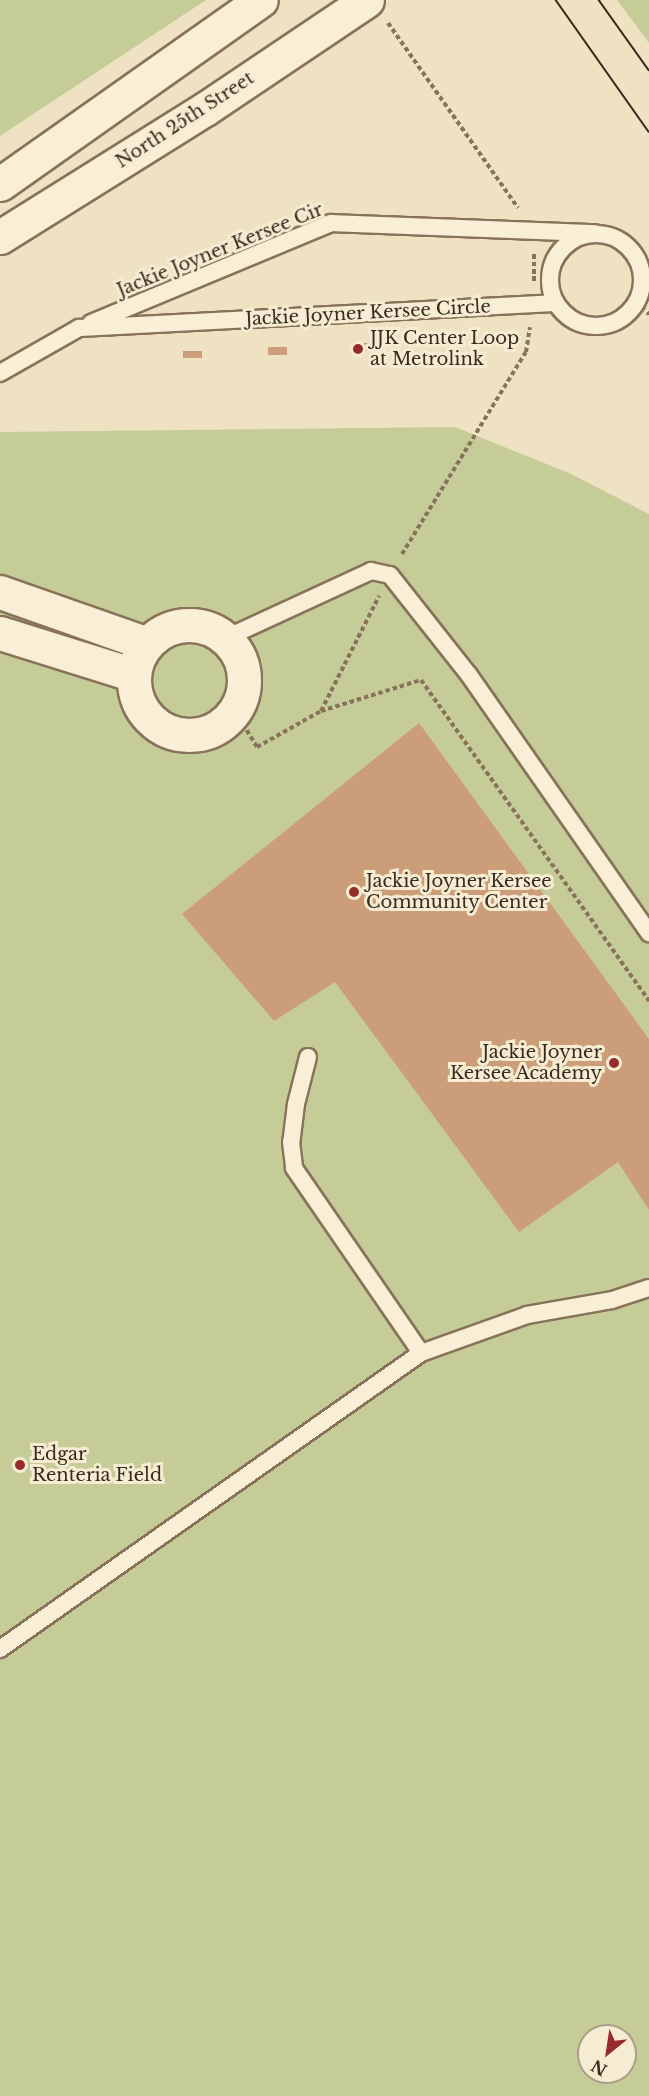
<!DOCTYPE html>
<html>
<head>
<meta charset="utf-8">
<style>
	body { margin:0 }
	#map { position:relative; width:649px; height:2096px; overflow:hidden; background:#eee2c3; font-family:"Libre Baskerville",serif }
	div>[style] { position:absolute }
	.green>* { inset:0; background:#c5cc97 }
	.building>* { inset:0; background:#cc9d79; transform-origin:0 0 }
	.path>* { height:4px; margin-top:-2px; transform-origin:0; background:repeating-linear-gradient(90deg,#88735a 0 4.5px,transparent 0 7.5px) }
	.roads { filter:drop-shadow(2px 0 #88735a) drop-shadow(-2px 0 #88735a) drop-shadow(0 2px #88735a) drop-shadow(0 -2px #88735a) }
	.lane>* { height:16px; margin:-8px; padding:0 8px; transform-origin:8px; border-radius:8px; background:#f9efd6 }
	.lane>.ring { margin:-8px; padding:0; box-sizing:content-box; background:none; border:16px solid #f9efd6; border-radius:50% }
	.street>* { height:33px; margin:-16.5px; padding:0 16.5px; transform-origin:16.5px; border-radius:16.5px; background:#f9efd6 }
	.street>.ring { margin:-16.5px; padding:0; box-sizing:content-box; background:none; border:33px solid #f9efd6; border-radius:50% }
	.secondary>* { height:33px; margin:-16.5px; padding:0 16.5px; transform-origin:16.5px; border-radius:16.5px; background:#f9efd6 }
	.tram>* { height:1.5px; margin:-0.75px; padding:0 0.75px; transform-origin:0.75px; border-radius:0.75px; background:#382b1e }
	.dots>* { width:16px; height:16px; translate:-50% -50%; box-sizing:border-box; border:3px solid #f5ecd2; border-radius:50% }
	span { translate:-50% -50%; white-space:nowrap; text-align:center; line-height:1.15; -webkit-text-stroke:6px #f5ecd2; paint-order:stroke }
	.street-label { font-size:18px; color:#382b1e }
	.poi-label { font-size:18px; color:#382b1e }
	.left { translate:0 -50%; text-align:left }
	.right { translate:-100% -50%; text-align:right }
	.north { position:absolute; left:577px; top:2024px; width:60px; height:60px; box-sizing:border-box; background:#f5ecd2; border:2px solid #a99f8a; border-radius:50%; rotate:210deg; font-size:16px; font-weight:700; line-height:24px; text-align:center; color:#382b1e }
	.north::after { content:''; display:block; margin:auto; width:21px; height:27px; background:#972b2a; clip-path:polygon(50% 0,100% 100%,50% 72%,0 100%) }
</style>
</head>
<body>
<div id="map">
	<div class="green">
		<div style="clip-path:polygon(0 0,206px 0,0 136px)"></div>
		<div style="clip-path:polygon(617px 0,649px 0,649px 43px)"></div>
		<div style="clip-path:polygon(evenodd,455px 427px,569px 473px,649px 514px,649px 2096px,0 2096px,0 432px,455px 427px,589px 2036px,625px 2036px,625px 2072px,589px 2072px,589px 2036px)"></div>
	</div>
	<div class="building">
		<div style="left:437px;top:339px;width:19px;height:7px"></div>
		<div style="left:371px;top:343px;width:8px;height:19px;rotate:90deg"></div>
		<div style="left:268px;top:347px;width:19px;height:8px"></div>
		<div style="left:183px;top:351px;width:19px;height:7px"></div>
		<div style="clip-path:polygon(419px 723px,649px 1039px,649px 1210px,618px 1162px,519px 1232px,335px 982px,274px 1021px,182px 914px)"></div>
	</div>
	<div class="path">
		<div style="left:388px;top:23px;width:226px;rotate:54.9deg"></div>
		<div style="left:534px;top:281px;width:29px;rotate:-90deg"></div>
		<div style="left:636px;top:302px;width:18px;rotate:43deg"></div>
		<div style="left:402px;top:554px;width:237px;rotate:-58.5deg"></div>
		<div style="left:526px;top:352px;width:25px;rotate:-81deg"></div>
		<div style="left:235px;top:711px;width:42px;rotate:58.6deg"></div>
		<div style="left:257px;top:747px;width:73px;rotate:-29.4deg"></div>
		<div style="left:321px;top:711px;width:129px;rotate:-63.2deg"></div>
		<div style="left:321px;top:711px;width:105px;rotate:-17.2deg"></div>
		<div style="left:421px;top:680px;width:394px;rotate:54.6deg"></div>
	</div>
	<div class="roads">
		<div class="lane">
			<div class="ring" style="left:550px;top:234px;width:76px;height:76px"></div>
			<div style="left:91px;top:323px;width:260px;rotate:-22.6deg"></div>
			<div style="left:331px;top:223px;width:264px;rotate:2.2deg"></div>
			<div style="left:0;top:373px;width:91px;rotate:-29.7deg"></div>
			<div style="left:79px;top:328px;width:477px;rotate:-3deg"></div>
			<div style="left:226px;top:638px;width:160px;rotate:-24.8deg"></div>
			<div style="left:371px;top:571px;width:19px;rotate:12deg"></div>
			<div style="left:390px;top:575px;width:127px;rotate:51.7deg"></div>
			<div style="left:469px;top:675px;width:315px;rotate:55.1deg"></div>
			<div style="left:308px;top:1057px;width:49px;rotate:104.3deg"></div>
			<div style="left:296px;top:1104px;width:38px;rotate:97deg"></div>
			<div style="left:291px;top:1142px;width:26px;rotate:83deg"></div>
			<div style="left:294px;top:1168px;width:224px;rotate:55.5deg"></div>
			<div style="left:0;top:1649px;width:515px;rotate:-35.11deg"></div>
			<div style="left:421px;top:1353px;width:113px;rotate:-19.7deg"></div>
			<div style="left:527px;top:1315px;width:86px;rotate:-10deg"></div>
			<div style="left:612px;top:1300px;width:39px;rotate:-18deg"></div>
		</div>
		<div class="street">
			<div style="left:0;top:592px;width:154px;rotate:19.4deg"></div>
			<div class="ring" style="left:134px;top:625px;width:77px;height:77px"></div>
			<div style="left:0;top:633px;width:140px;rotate:17.4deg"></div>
		</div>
		<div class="secondary">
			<div style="left:0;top:184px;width:319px;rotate:-35.2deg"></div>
			<div style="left:0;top:237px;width:242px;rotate:-32deg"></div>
			<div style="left:205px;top:109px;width:195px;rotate:-33.9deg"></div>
		</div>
	</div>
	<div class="tram">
		<div style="left:556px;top:0;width:161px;rotate:54.8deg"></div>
		<div style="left:599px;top:0;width:86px;rotate:54.5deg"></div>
	</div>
	<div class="dots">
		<div style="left:358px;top:349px;background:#972b2a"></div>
		<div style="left:354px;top:892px;background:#972b2a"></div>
		<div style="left:614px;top:1063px;background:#972b2a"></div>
		<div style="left:20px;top:1465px;background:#972b2a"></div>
	</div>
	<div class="street-label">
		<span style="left:185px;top:120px;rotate:-33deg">North 25th Street</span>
		<span style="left:220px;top:250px;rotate:-22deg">Jackie Joyner Kersee Cir</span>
		<span style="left:368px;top:313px;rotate:-3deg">Jackie Joyner Kersee Circle</span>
	</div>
	<div class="poi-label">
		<span class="left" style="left:370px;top:349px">JJK Center Loop<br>at Metrolink</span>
		<span class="left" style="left:366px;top:892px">Jackie Joyner Kersee<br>Community Center</span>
		<span class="right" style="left:602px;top:1063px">Jackie Joyner<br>Kersee Academy</span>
		<span class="left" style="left:32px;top:1465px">Edgar<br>Renteria Field</span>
	</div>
	<div class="north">N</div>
</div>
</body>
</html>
